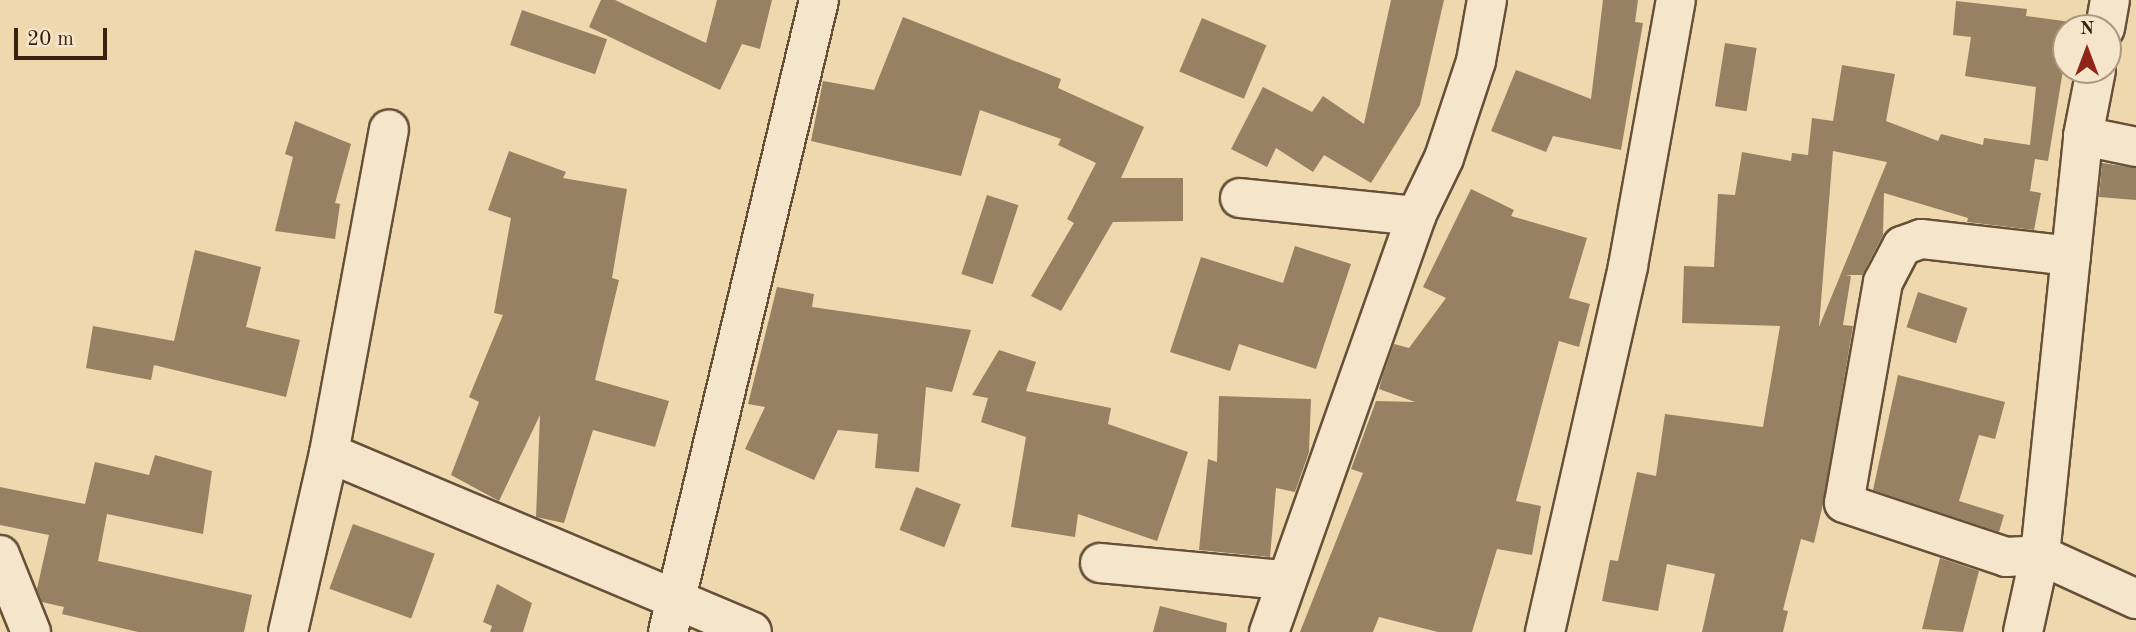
<!DOCTYPE html>
<html>
<head>
<meta charset="utf-8">
<style>
	body { margin:0 }
	#map { position:relative; width:2136px; height:632px; overflow:hidden; background:#efd7ae; font-family:"Old Standard TT",serif }
	div>[style] { position:absolute }
	.building>* { inset:0; background:#978163; transform-origin:0 0 }
	.roads { filter:drop-shadow(2px 0 #665038) drop-shadow(-2px 0 #665038) drop-shadow(0 2px #665038) drop-shadow(0 -2px #665038) }
	.minor>* { height:38px; margin:-19px; padding:0 19px; transform-origin:19px; border-radius:19px; background:#f5e5ca }
	span { translate:-50% -50%; white-space:nowrap; text-align:center; line-height:1.15; -webkit-text-stroke:6px #f5e5ca; paint-order:stroke }
	.north { position:absolute; left:2052px; top:14px; width:70px; height:70px; box-sizing:border-box; background:#f5e5ca; border:2px solid #a99780; border-radius:50%; rotate:0deg; font-size:19px; font-weight:700; line-height:28px; text-align:center; color:#382311 }
	.north::after { content:''; display:block; margin:auto; width:24px; height:32px; background:#8f2418; clip-path:polygon(50% 0,100% 100%,50% 72%,0 100%) }
	.scale { position:absolute; left:14px; top:28px; width:93px; height:32px; box-sizing:border-box; border:4px solid #382311; border-top:0; padding-left:9px; font-size:21px; line-height:24px; white-space:nowrap; color:#382311; -webkit-text-stroke:5px #f5e5ca; paint-order:stroke }
</style>
</head>
<body>
<div id="map">
	<div class="building">
		<div style="clip-path:polygon(601px 0,615px 0,706px 43px,717px 0,772px 0,760px 49px,742px 44px,720px 90px,589px 27px)"></div>
		<div style="clip-path:polygon(1391px 0,1444px 0,1420px 105px,1371px 183px,1324px 155px,1313px 172px,1276px 148px,1267px 167px,1231px 149px,1263px 87px,1312px 112px,1323px 96px,1364px 124px)"></div>
		<div style="clip-path:polygon(1603px 0,1638px 0,1635px 22px,1643px 23px,1621px 150px,1553px 136px,1546px 152px,1491px 131px,1516px 70px,1591px 99px)"></div>
		<div style="clip-path:polygon(evenodd,1956px 1px,2027px 9px,2026px 16px,2071px 22px,2048px 161px,2035px 159px,2030px 191px,2041px 193px,2034px 230px,1967px 222px,1968px 218px,1884px 193px,1883px 235px,1862px 275px,1845px 275px,1851px 276px,1843px 325px,1853px 326px,1823px 504px,1814px 543px,1801px 539px,1783px 610px,1788px 611px,1783px 632px,1702px 632px,1715px 574px,1667px 564px,1658px 611px,1602px 601px,1610px 560px,1618px 561px,1637px 472px,1656px 476px,1665px 414px,1763px 427px,1780px 326px,1682px 323px,1684px 266px,1714px 267px,1718px 194px,1735px 195px,1742px 152px,1791px 161px,1792px 153px,1808px 155px,1812px 118px,1833px 121px,1842px 65px,1895px 74px,1886px 121px,1938px 141px,1941px 134px,1983px 145px,1984px 138px,2030px 145px,2036px 87px,1965px 76px,1971px 37px,1953px 35px,1956px 1px,1833px 151px,1887px 162px,1819px 327px,1833px 151px)"></div>
		<div style="left:522px;top:10px;width:90px;height:37px;rotate:19deg"></div>
		<div style="clip-path:polygon(903px 17px,1061px 79px,1058px 88px,1144px 127px,1121px 178px,1183px 178px,1183px 221px,1113px 222px,1061px 311px,1031px 296px,1074px 223px,1067px 219px,1096px 163px,1058px 145px,1061px 139px,980px 110px,961px 176px,811px 141px,823px 81px,874px 90px)"></div>
		<div style="left:1202px;top:18px;width:70px;height:58px;rotate:23deg"></div>
		<div style="left:1725px;top:43px;width:32px;height:64px;rotate:9deg"></div>
		<div style="clip-path:polygon(295px 121px,351px 144px,335px 203px,340px 204px,335px 239px,275px 231px,293px 157px,285px 154px)"></div>
		<div style="clip-path:polygon(509px 151px,566px 172px,563px 178px,627px 189px,612px 278px,619px 280px,595px 380px,669px 401px,655px 447px,593px 430px,564px 523px,536px 517px,540px 415px,499px 501px,451px 475px,479px 402px,469px 397px,503px 315px,494px 313px,511px 218px,488px 210px)"></div>
		<div style="clip-path:polygon(2102px 163px,2136px 168px,2136px 200px,2099px 197px)"></div>
		<div style="clip-path:polygon(1471px 189px,1514px 210px,1511px 216px,1587px 238px,1569px 298px,1590px 304px,1579px 347px,1559px 341px,1516px 501px,1541px 506px,1532px 555px,1497px 549px,1472px 632px,1438px 632px,1379px 617px,1373px 632px,1300px 632px,1363px 473px,1351px 469px,1376px 401px,1415px 402px,1379px 389px,1383px 375px,1394px 344px,1409px 348px,1446px 298px,1423px 287px)"></div>
		<div style="left:987px;top:195px;width:33px;height:83px;rotate:18deg"></div>
		<div style="clip-path:polygon(1295px 246px,1351px 264px,1316px 369px,1239px 344px,1230px 371px,1170px 352px,1201px 257px,1283px 283px)"></div>
		<div style="clip-path:polygon(195px 250px,261px 267px,246px 327px,300px 340px,286px 397px,154px 365px,151px 380px,86px 368px,93px 326px,174px 341px)"></div>
		<div style="clip-path:polygon(777px 287px,814px 294px,812px 307px,971px 330px,952px 392px,926px 387px,919px 472px,875px 468px,878px 434px,838px 430px,814px 480px,745px 449px,765px 407px,748px 404px)"></div>
		<div style="left:1918px;top:292px;width:52px;height:37px;rotate:18deg"></div>
		<div style="clip-path:polygon(999px 350px,1036px 362px,1026px 391px,1111px 408px,1108px 424px,1188px 452px,1157px 541px,1078px 514px,1075px 537px,1011px 527px,1026px 437px,981px 422px,988px 398px,972px 395px)"></div>
		<div style="clip-path:polygon(1898px 375px,2005px 402px,1995px 439px,1979px 435px,1959px 501px,2004px 515px,1999px 532px,1873px 490px)"></div>
		<div style="clip-path:polygon(1219px 396px,1311px 399px,1309px 452px,1295px 492px,1276px 488px,1270px 557px,1199px 550px,1208px 459px,1217px 462px)"></div>
		<div style="clip-path:polygon(155px 455px,212px 471px,203px 534px,107px 514px,98px 561px,252px 595px,244px 632px,138px 632px,62px 614px,64px 607px,42px 602px,37px 589px,49px 535px,0 525px,0 487px,85px 504px,95px 462px,149px 475px)"></div>
		<div style="left:916px;top:487px;width:48px;height:46px;rotate:21deg"></div>
		<div style="left:353px;top:524px;width:87px;height:69px;rotate:20deg"></div>
		<div style="clip-path:polygon(1940px 558px,1979px 571px,1963px 632px,1922px 629px)"></div>
		<div style="clip-path:polygon(497px 584px,532px 603px,523px 632px,490px 632px,492px 626px,483px 622px)"></div>
		<div style="clip-path:polygon(1160px 606px,1227px 623px,1226px 632px,1153px 632px)"></div>
	</div>
	<div class="roads">
		<div class="minor">
			<div style="left:2105px;top:28px;width:28px;rotate:-80deg"></div>
			<div style="left:2083px;top:136px;width:54px;rotate:11.7deg"></div>
			<div style="left:1240px;top:198px;width:177px;rotate:5.8deg"></div>
			<div style="left:2071px;top:256px;width:151px;rotate:-173.5deg"></div>
			<div style="left:1921px;top:239px;width:20px;rotate:160deg"></div>
			<div style="left:1902px;top:246px;width:41px;rotate:117.8deg"></div>
			<div style="left:1883px;top:282px;width:224px;rotate:100deg"></div>
			<div style="left:1844px;top:503px;width:171px;rotate:18.4deg"></div>
			<div style="left:2006px;top:557px;width:34px;rotate:-3deg"></div>
			<div style="left:2040px;top:555px;width:106px;rotate:24.6deg"></div>
			<div style="left:329px;top:453px;width:459px;rotate:22.9deg"></div>
			<div style="left:0;top:555px;width:83px;rotate:68.1deg"></div>
			<div style="left:1100px;top:563px;width:185px;rotate:5.3deg"></div>
			<div style="left:288px;top:632px;width:184px;rotate:-77.1deg"></div>
			<div style="left:329px;top:453px;width:329px;rotate:-79.5deg"></div>
			<div style="left:668px;top:632px;width:650px;rotate:-76.56deg"></div>
			<div style="left:1269px;top:632px;width:441px;rotate:-70.5deg"></div>
			<div style="left:1416px;top:216px;width:64px;rotate:-64.2deg"></div>
			<div style="left:1444px;top:158px;width:102px;rotate:-71.7deg"></div>
			<div style="left:1476px;top:61px;width:62px;rotate:-79.8deg"></div>
			<div style="left:1545px;top:632px;width:375px;rotate:-77.2deg"></div>
			<div style="left:1628px;top:266px;width:270px;rotate:-79.8deg"></div>
			<div style="left:2023px;top:632px;width:79px;rotate:-77.6deg"></div>
			<div style="left:2040px;top:555px;width:421px;rotate:-84.1deg"></div>
			<div style="left:2083px;top:136px;width:67px;rotate:-78.9deg"></div>
		</div>
	</div>
	<div class="north">N</div>
	<div class="scale">20 m</div>
</div>
</body>
</html>
